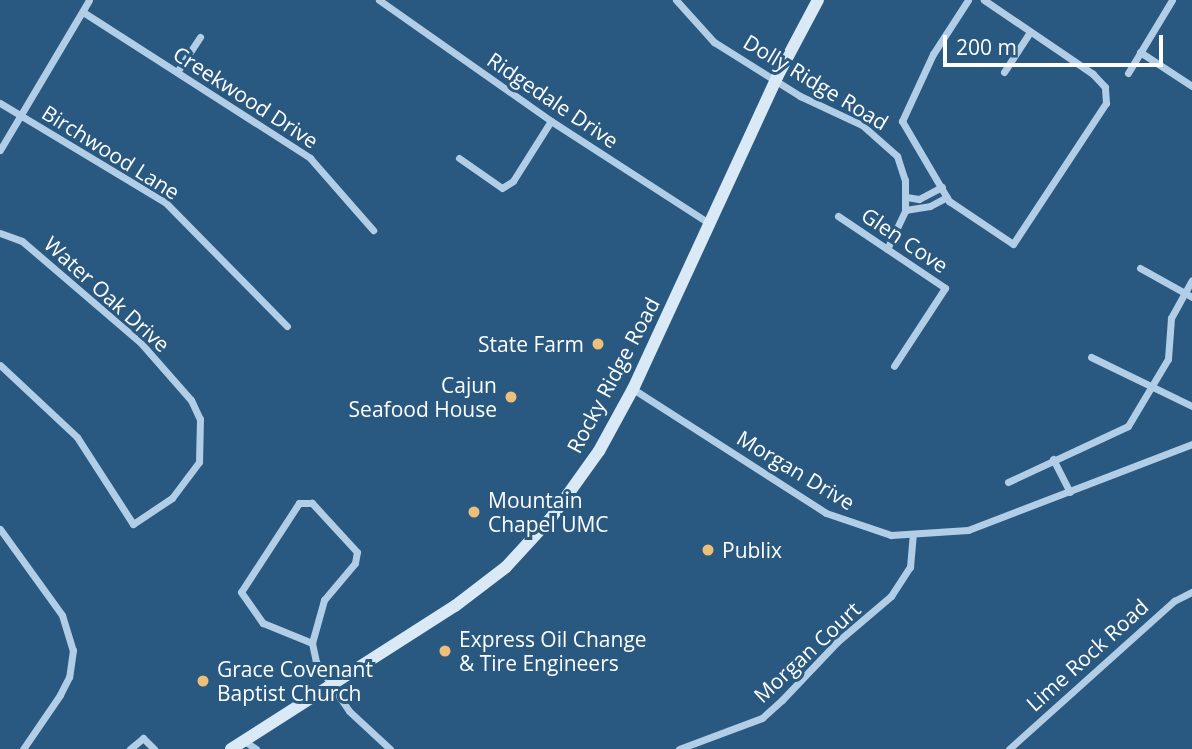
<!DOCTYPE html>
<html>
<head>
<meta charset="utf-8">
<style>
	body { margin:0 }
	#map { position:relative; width:1192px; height:749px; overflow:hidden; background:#295981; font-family:"Open Sans",sans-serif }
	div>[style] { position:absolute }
	.minor>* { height:7px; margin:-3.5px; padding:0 3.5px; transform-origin:3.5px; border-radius:3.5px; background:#b1cee6 }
	.secondary>* { height:12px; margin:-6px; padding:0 6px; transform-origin:6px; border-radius:6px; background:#dae9f6 }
	.dots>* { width:19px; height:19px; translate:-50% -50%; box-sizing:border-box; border:4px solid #295981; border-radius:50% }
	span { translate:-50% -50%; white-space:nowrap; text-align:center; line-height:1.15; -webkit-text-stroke:6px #295981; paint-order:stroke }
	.street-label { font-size:21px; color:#fff }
	.poi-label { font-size:21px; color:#fff }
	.right { translate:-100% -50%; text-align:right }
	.left { translate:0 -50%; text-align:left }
	.scale { position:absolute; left:943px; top:35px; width:220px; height:32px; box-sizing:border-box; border:4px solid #fff; border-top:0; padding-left:9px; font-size:21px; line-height:24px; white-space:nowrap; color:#fff; -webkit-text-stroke:5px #295981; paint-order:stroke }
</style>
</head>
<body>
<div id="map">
	<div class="minor">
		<div style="left:379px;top:0;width:210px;rotate:35.1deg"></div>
		<div style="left:551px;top:121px;width:189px;rotate:32.9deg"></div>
		<div style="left:676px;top:0;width:57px;rotate:47.9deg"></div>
		<div style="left:714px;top:42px;width:102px;rotate:32.1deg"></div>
		<div style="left:800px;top:96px;width:68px;rotate:25.1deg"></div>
		<div style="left:862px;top:125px;width:47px;rotate:41.5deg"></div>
		<div style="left:897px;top:156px;width:25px;rotate:72deg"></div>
		<div style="left:905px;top:180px;width:31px;rotate:90deg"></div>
		<div style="left:905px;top:211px;width:42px;rotate:115.3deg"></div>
		<div style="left:968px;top:0;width:64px;rotate:122.9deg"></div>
		<div style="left:933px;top:54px;width:74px;rotate:114.8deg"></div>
		<div style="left:902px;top:121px;width:93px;rotate:59.6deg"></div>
		<div style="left:949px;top:201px;width:77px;rotate:33.9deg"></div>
		<div style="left:1013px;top:244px;width:169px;rotate:-56.6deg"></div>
		<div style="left:1106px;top:103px;width:16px;rotate:-94deg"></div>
		<div style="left:1105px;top:87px;width:18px;rotate:-133deg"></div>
		<div style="left:1093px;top:74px;width:132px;rotate:-145.8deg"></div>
		<div style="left:83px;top:12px;width:270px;rotate:32.7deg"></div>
		<div style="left:310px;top:158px;width:96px;rotate:48.8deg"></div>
		<div style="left:1140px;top:52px;width:62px;rotate:33.2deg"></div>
		<div style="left:177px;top:72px;width:42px;rotate:-56.7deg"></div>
		<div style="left:1004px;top:72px;width:48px;rotate:-57deg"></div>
		<div style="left:1128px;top:73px;width:85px;rotate:-58.9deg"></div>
		<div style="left:0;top:103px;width:192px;rotate:31deg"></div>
		<div style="left:165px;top:202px;width:174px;rotate:45.5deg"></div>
		<div style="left:0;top:150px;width:174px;rotate:-59.3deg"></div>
		<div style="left:459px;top:158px;width:52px;rotate:34.9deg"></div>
		<div style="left:502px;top:188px;width:13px;rotate:-32deg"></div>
		<div style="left:513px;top:181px;width:71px;rotate:-57.7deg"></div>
		<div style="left:906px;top:197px;width:13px;rotate:9deg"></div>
		<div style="left:919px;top:199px;width:26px;rotate:-28deg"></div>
		<div style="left:905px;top:210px;width:25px;rotate:-9deg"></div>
		<div style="left:930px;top:206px;width:19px;rotate:-28deg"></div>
		<div style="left:838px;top:216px;width:129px;rotate:33.9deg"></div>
		<div style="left:945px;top:288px;width:93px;rotate:123.2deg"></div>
		<div style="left:0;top:233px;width:23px;rotate:20deg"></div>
		<div style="left:22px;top:241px;width:155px;rotate:40.6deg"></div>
		<div style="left:140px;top:342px;width:77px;rotate:48.7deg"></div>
		<div style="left:191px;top:400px;width:21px;rotate:65deg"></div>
		<div style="left:200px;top:419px;width:43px;rotate:91.3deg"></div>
		<div style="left:199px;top:462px;width:45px;rotate:126.9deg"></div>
		<div style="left:172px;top:498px;width:47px;rotate:146.3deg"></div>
		<div style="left:133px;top:524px;width:103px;rotate:-122.8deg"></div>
		<div style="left:77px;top:437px;width:105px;rotate:-136.9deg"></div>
		<div style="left:1140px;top:268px;width:60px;rotate:29.1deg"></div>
		<div style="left:1091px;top:357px;width:112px;rotate:25.9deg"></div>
		<div style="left:633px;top:389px;width:229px;rotate:32.7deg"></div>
		<div style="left:826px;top:513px;width:69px;rotate:18.7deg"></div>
		<div style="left:891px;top:535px;width:77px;rotate:-3.7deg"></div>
		<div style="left:968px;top:530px;width:240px;rotate:-21deg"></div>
		<div style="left:1053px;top:459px;width:37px;rotate:63deg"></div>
		<div style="left:1008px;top:482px;width:132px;rotate:-25deg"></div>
		<div style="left:1128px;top:426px;width:78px;rotate:-59.2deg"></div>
		<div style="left:1168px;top:359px;width:41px;rotate:-85.8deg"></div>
		<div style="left:1171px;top:318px;width:43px;rotate:-61.1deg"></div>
		<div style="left:0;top:529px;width:106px;rotate:54.2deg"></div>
		<div style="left:62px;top:615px;width:37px;rotate:73deg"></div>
		<div style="left:73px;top:650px;width:27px;rotate:98deg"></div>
		<div style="left:69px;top:677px;width:20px;rotate:117deg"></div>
		<div style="left:60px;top:695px;width:65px;rotate:124.4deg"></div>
		<div style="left:312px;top:643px;width:45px;rotate:-74.4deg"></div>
		<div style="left:324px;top:600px;width:48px;rotate:-50deg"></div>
		<div style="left:355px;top:563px;width:11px;rotate:-80deg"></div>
		<div style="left:357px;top:552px;width:67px;rotate:-132.6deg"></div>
		<div style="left:312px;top:503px;width:13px;rotate:180deg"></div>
		<div style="left:299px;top:503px;width:106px;rotate:123.1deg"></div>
		<div style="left:241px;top:592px;width:38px;rotate:55deg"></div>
		<div style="left:263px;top:623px;width:53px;rotate:22.2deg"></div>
		<div style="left:312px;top:643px;width:19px;rotate:78deg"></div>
		<div style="left:316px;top:662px;width:59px;rotate:56deg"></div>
		<div style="left:349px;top:711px;width:56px;rotate:42.8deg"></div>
		<div style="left:243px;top:740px;width:16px;rotate:35deg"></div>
		<div style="left:130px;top:749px;width:17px;rotate:-40deg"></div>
		<div style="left:143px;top:738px;width:16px;rotate:45deg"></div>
		<div style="left:679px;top:749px;width:89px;rotate:-20.5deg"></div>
		<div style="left:762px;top:718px;width:27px;rotate:-42deg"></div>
		<div style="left:782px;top:700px;width:80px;rotate:-46.5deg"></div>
		<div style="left:837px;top:642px;width:71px;rotate:-40.4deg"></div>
		<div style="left:891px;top:596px;width:35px;rotate:-57deg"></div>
		<div style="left:910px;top:567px;width:33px;rotate:-85deg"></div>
		<div style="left:1009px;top:749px;width:222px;rotate:-41.9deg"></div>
		<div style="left:1174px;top:601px;width:20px;rotate:-27deg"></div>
	</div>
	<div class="secondary">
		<div style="left:231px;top:749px;width:266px;rotate:-32.6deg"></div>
		<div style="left:455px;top:606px;width:64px;rotate:-37.4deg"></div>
		<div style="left:506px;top:567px;width:67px;rotate:-47.4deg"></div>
		<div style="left:551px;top:518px;width:82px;rotate:-54.4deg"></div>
		<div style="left:599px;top:451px;width:71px;rotate:-61.3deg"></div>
		<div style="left:633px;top:389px;width:344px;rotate:-65.2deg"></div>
		<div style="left:777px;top:77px;width:87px;rotate:-62deg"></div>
	</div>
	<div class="dots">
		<div style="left:598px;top:344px;background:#edbf78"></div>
		<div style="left:511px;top:397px;background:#edbf78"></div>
		<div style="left:474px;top:512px;background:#edbf78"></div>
		<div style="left:708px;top:550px;background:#edbf78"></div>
		<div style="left:445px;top:651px;background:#edbf78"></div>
		<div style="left:203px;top:681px;background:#edbf78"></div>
	</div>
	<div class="street-label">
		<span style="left:816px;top:82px;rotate:31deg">Dolly Ridge Road</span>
		<span style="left:246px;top:97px;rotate:33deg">Creekwood Drive</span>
		<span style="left:553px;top:100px;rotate:34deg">Ridgedale Drive</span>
		<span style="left:111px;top:152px;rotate:32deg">Birchwood Lane</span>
		<span style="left:905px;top:240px;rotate:34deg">Glen Cove</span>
		<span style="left:107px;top:294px;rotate:42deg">Water Oak Drive</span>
		<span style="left:613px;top:375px;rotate:-62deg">Rocky Ridge Road</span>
		<span style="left:796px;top:470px;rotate:31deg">Morgan Drive</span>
		<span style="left:807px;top:652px;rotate:-43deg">Morgan Court</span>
		<span style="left:1087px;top:655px;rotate:-42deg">Lime Rock Road</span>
	</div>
	<div class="poi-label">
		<span class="right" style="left:584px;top:344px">State Farm</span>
		<span class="right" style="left:497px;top:397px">Cajun<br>Seafood House</span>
		<span class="left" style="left:488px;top:512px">Mountain<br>Chapel UMC</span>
		<span class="left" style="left:722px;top:550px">Publix</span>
		<span class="left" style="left:459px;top:651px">Express Oil Change<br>&amp; Tire Engineers</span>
		<span class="left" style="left:217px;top:681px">Grace Covenant<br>Baptist Church</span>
	</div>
	<div class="scale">200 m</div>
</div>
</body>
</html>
